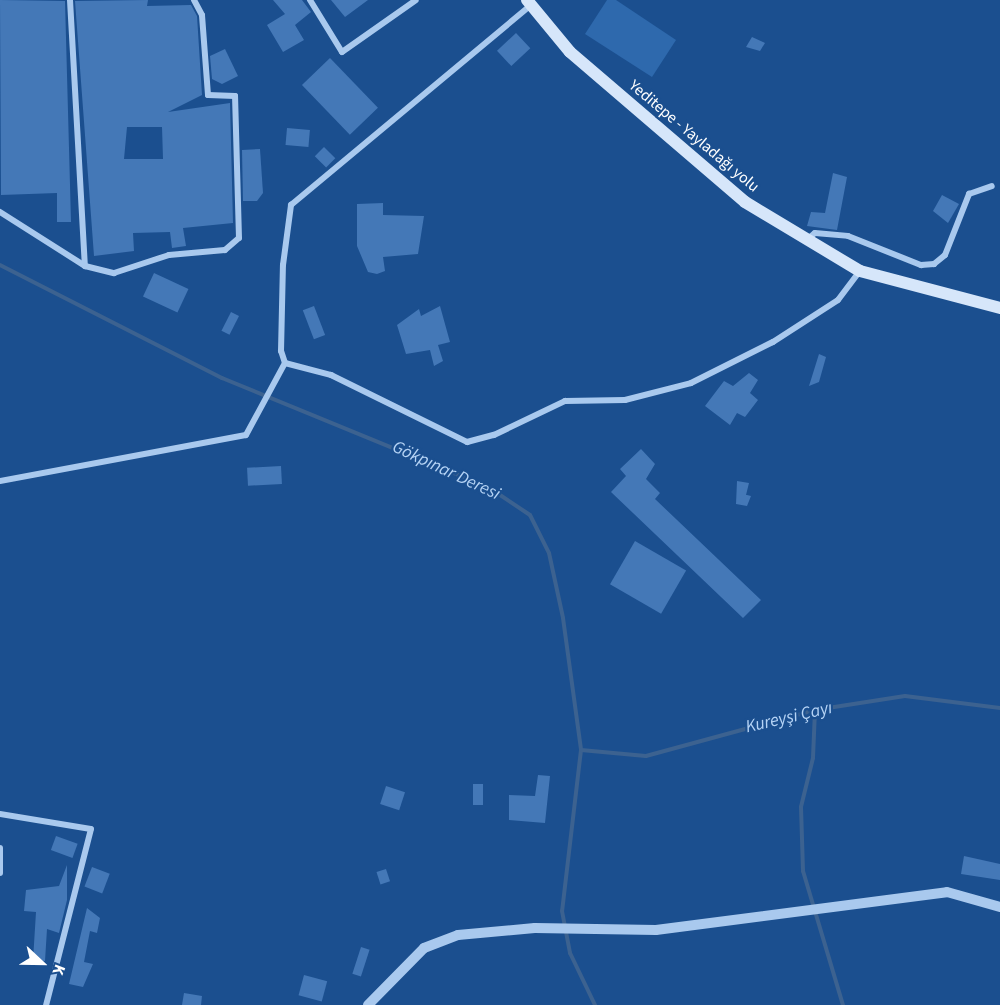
<!DOCTYPE html>
<html>
<head>
<meta charset="utf-8">
<style>
	body { margin:0 }
	#map { position:relative; width:1000px; height:1005px; overflow:hidden; background:#1b4f8f; font-family:"Source Sans 3",sans-serif }
	div>[style] { position:absolute }
	.green>* { inset:0; background:#2e69ad }
	.stream>* { height:4px; margin:-2px; padding:0 2px; transform-origin:2px; border-radius:2px; background:#3c6290 }
	.building>* { inset:0; background:#4478b7; transform-origin:0 0 }
	.minor>* { height:6px; margin:-3px; padding:0 3px; transform-origin:3px; border-radius:3px; background:#a9c9ee }
	.tertiary>* { height:10px; margin:-5px; padding:0 5px; transform-origin:5px; border-radius:5px; background:#a9c9ee }
	.secondary>* { height:12px; margin:-6px; padding:0 6px; transform-origin:6px; border-radius:6px; background:#d6e6fa }
	span { translate:-50% -50%; white-space:nowrap; text-align:center; line-height:1.15; -webkit-text-stroke:4.5px #1b4f8f; paint-order:stroke }
	.street-label { font-size:16px; color:#fff }
	.water-label { font-size:18px; color:#b5d3f5; font-style:italic }
	.north { position:absolute; left:12px; top:933px; width:60px; height:60px; -webkit-text-stroke:4px #1b4f8f; paint-order:stroke; rotate:112deg; font-size:16px; font-weight:700; line-height:24px; text-align:center; color:#fff }
	.north::after { content:''; display:block; margin:auto; width:21px; height:27px; background:#fff; clip-path:polygon(50% 0,100% 100%,50% 72%,0 100%) }
</style>
</head>
<body>
<div id="map">
	<div class="green">
		<div style="clip-path:polygon(607px 0,616px 0,676px 40px,652px 77px,585px 34px)"></div>
	</div>
	<div class="stream">
		<div style="left:0;top:265px;width:249px;rotate:27deg"></div>
		<div style="left:222px;top:378px;width:287px;rotate:22.3deg"></div>
		<div style="left:488px;top:487px;width:50px;rotate:33.7deg"></div>
		<div style="left:530px;top:515px;width:42px;rotate:63.4deg"></div>
		<div style="left:549px;top:553px;width:66px;rotate:77.8deg"></div>
		<div style="left:563px;top:618px;width:133px;rotate:82.2deg"></div>
		<div style="left:581px;top:750px;width:162px;rotate:96.7deg"></div>
		<div style="left:562px;top:911px;width:43px;rotate:79.2deg"></div>
		<div style="left:570px;top:953px;width:58px;rotate:64.3deg"></div>
		<div style="left:815px;top:710px;width:48px;rotate:92.4deg"></div>
		<div style="left:813px;top:758px;width:50px;rotate:103.8deg"></div>
		<div style="left:801px;top:807px;width:64px;rotate:88.2deg"></div>
		<div style="left:803px;top:871px;width:140px;rotate:73.4deg"></div>
		<div style="left:581px;top:750px;width:65px;rotate:5.3deg"></div>
		<div style="left:646px;top:756px;width:175px;rotate:-15.2deg"></div>
		<div style="left:815px;top:710px;width:91px;rotate:-8.8deg"></div>
		<div style="left:905px;top:696px;width:96px;rotate:7.2deg"></div>
	</div>
	<div class="building">
		<div style="clip-path:polygon(0 0,65px 1px,71px 222px,57px 222px,57px 193px,1px 195px)"></div>
		<div style="clip-path:polygon(evenodd,148px 0,147px 6px,191px 5px,197px 16px,202px 95px,168px 112px,230px 103px,233px 223px,183px 228px,186px 246px,172px 248px,170px 232px,133px 233px,134px 251px,94px 256px,75px 1px,148px 0,127px 127px,162px 127px,163px 159px,124px 159px,127px 127px)"></div>
		<div style="clip-path:polygon(273px 0,302px 0,311px 12px,295px 25px,304px 40px,283px 52px,267px 25px,285px 14px)"></div>
		<div style="clip-path:polygon(331px 0,368px 0,345px 17px)"></div>
		<div style="left:516px;top:33px;width:21px;height:26px;rotate:47deg"></div>
		<div style="clip-path:polygon(752px 37px,765px 43px,760px 51px,746px 47px)"></div>
		<div style="clip-path:polygon(225px 49px,238px 76px,222px 84px,212px 79px,210px 56px)"></div>
		<div style="left:330px;top:58px;width:69px;height:39px;rotate:46deg"></div>
		<div style="left:287px;top:128px;width:23px;height:17px;rotate:5deg"></div>
		<div style="left:324px;top:147px;width:16px;height:13px;rotate:45deg"></div>
		<div style="clip-path:polygon(260px 149px,263px 193px,257px 201px,243px 201px,242px 150px)"></div>
		<div style="clip-path:polygon(833px 173px,847px 177px,837px 230px,807px 226px,811px 212px,825px 213px)"></div>
		<div style="clip-path:polygon(942px 195px,959px 204px,948px 223px,933px 211px)"></div>
		<div style="clip-path:polygon(383px 203px,383px 215px,424px 216px,418px 254px,383px 257px,385px 271px,377px 274px,368px 272px,357px 246px,357px 204px)"></div>
		<div style="left:154px;top:273px;width:38px;height:26px;rotate:25deg"></div>
		<div style="left:314px;top:306px;width:31px;height:12px;rotate:69deg"></div>
		<div style="clip-path:polygon(440px 306px,450px 342px,438px 345px,443px 361px,434px 366px,430px 350px,406px 354px,397px 325px,419px 309px,421px 316px)"></div>
		<div style="left:231px;top:312px;width:9px;height:21px;rotate:27deg"></div>
		<div style="clip-path:polygon(819px 354px,826px 357px,819px 382px,809px 386px)"></div>
		<div style="clip-path:polygon(749px 373px,758px 380px,750px 393px,758px 400px,745px 417px,737px 413px,730px 425px,705px 406px,724px 381px,733px 386px)"></div>
		<div style="clip-path:polygon(641px 449px,655px 464px,646px 479px,660px 493px,655px 499px,761px 600px,743px 618px,611px 492px,626px 476px,620px 469px)"></div>
		<div style="left:281px;top:466px;width:18px;height:34px;rotate:87deg"></div>
		<div style="clip-path:polygon(737px 481px,749px 483px,746px 495px,739px 493px,751px 496px,747px 506px,736px 504px)"></div>
		<div style="left:635px;top:541px;width:59px;height:50px;rotate:30deg"></div>
		<div style="clip-path:polygon(538px 775px,550px 776px,545px 823px,509px 820px,509px 795px,535px 796px)"></div>
		<div style="left:473px;top:784px;width:10px;height:21px"></div>
		<div style="left:386px;top:786px;width:20px;height:19px;rotate:18deg"></div>
		<div style="left:56px;top:836px;width:23px;height:15px;rotate:20deg"></div>
		<div style="clip-path:polygon(964px 856px,1000px 864px,1000px 880px,961px 874px)"></div>
		<div style="clip-path:polygon(67px 865px,67px 900px,59px 933px,47px 929px,45px 961px,33px 960px,36px 912px,24px 911px,26px 890px,59px 886px)"></div>
		<div style="left:92px;top:867px;width:19px;height:21px;rotate:21deg"></div>
		<div style="left:386px;top:869px;width:13px;height:10px;rotate:72deg"></div>
		<div style="clip-path:polygon(87px 908px,100px 918px,97px 933px,90px 931px,84px 962px,93px 964px,83px 987px,69px 984px)"></div>
		<div style="left:361px;top:947px;width:9px;height:28px;rotate:18deg"></div>
		<div style="left:304px;top:975px;width:24px;height:21px;rotate:15deg"></div>
		<div style="clip-path:polygon(184px 993px,202px 996px,201px 1005px,182px 1005px)"></div>
	</div>
	<div class="minor">
		<div style="left:70px;top:0;width:266px;rotate:86.8deg"></div>
		<div style="left:310px;top:0;width:61px;rotate:58.4deg"></div>
		<div style="left:342px;top:52px;width:90px;rotate:-35.1deg"></div>
		<div style="left:0;top:212px;width:101px;rotate:32.4deg"></div>
		<div style="left:85px;top:266px;width:30px;rotate:14deg"></div>
		<div style="left:114px;top:273px;width:58px;rotate:-18.1deg"></div>
		<div style="left:169px;top:255px;width:56px;rotate:-5.1deg"></div>
		<div style="left:225px;top:250px;width:18px;rotate:-41deg"></div>
		<div style="left:239px;top:238px;width:142px;rotate:-91.6deg"></div>
		<div style="left:235px;top:96px;width:27px;rotate:-178deg"></div>
		<div style="left:208px;top:95px;width:80px;rotate:-94.3deg"></div>
		<div style="left:202px;top:15px;width:17px;rotate:-118deg"></div>
		<div style="left:808px;top:239px;width:9px;rotate:-41deg"></div>
		<div style="left:815px;top:233px;width:33px;rotate:5deg"></div>
		<div style="left:848px;top:236px;width:79px;rotate:21.7deg"></div>
		<div style="left:921px;top:265px;width:13px;rotate:-4deg"></div>
		<div style="left:934px;top:264px;width:14px;rotate:-39deg"></div>
		<div style="left:945px;top:255px;width:66px;rotate:-68.5deg"></div>
		<div style="left:969px;top:194px;width:24px;rotate:-19deg"></div>
		<div style="left:285px;top:363px;width:13px;rotate:-108deg"></div>
		<div style="left:281px;top:351px;width:86px;rotate:-88.7deg"></div>
		<div style="left:283px;top:265px;width:61px;rotate:-82.4deg"></div>
		<div style="left:291px;top:205px;width:312px;rotate:-39.8deg"></div>
		<div style="left:0;top:481px;width:250px;rotate:-10.6deg"></div>
		<div style="left:246px;top:435px;width:82px;rotate:-61.6deg"></div>
		<div style="left:285px;top:363px;width:48px;rotate:14.6deg"></div>
		<div style="left:331px;top:375px;width:152px;rotate:26.2deg"></div>
		<div style="left:467px;top:442px;width:28px;rotate:-15deg"></div>
		<div style="left:494px;top:435px;width:79px;rotate:-25.6deg"></div>
		<div style="left:565px;top:401px;width:60px;rotate:-1deg"></div>
		<div style="left:625px;top:400px;width:68px;rotate:-14.4deg"></div>
		<div style="left:691px;top:383px;width:92px;rotate:-26.6deg"></div>
		<div style="left:773px;top:342px;width:77px;rotate:-32.9deg"></div>
		<div style="left:838px;top:300px;width:36px;rotate:-53deg"></div>
		<div style="left:0;top:814px;width:92px;rotate:9.4deg"></div>
		<div style="left:91px;top:829px;width:182px;rotate:104.3deg"></div>
		<div style="left:0;top:848px;width:25px;rotate:90deg"></div>
	</div>
	<div class="tertiary">
		<div style="left:368px;top:1005px;width:80px;rotate:-45.5deg"></div>
		<div style="left:424px;top:948px;width:36px;rotate:-21deg"></div>
		<div style="left:458px;top:935px;width:77px;rotate:-5.2deg"></div>
		<div style="left:535px;top:928px;width:121px;rotate:0.9deg"></div>
		<div style="left:656px;top:930px;width:293px;rotate:-7.4deg"></div>
		<div style="left:947px;top:892px;width:55px;rotate:15.8deg"></div>
	</div>
	<div class="secondary">
		<div style="left:527px;top:0;width:67px;rotate:50.4deg"></div>
		<div style="left:570px;top:52px;width:230px;rotate:40.6deg"></div>
		<div style="left:745px;top:202px;width:134px;rotate:31deg"></div>
		<div style="left:860px;top:271px;width:145px;rotate:14.8deg"></div>
	</div>
	<div class="street-label">
		<span style="left:694px;top:136px;rotate:40deg">Yeditepe - Yayladağı yolu</span>
	</div>
	<div class="water-label">
		<span style="left:446px;top:471px;rotate:25deg">Gökpınar Deresi</span>
		<span style="left:789px;top:718px;rotate:-13deg">Kureyşi Çayı</span>
	</div>
	<div class="north">K</div>
</div>
</body>
</html>
